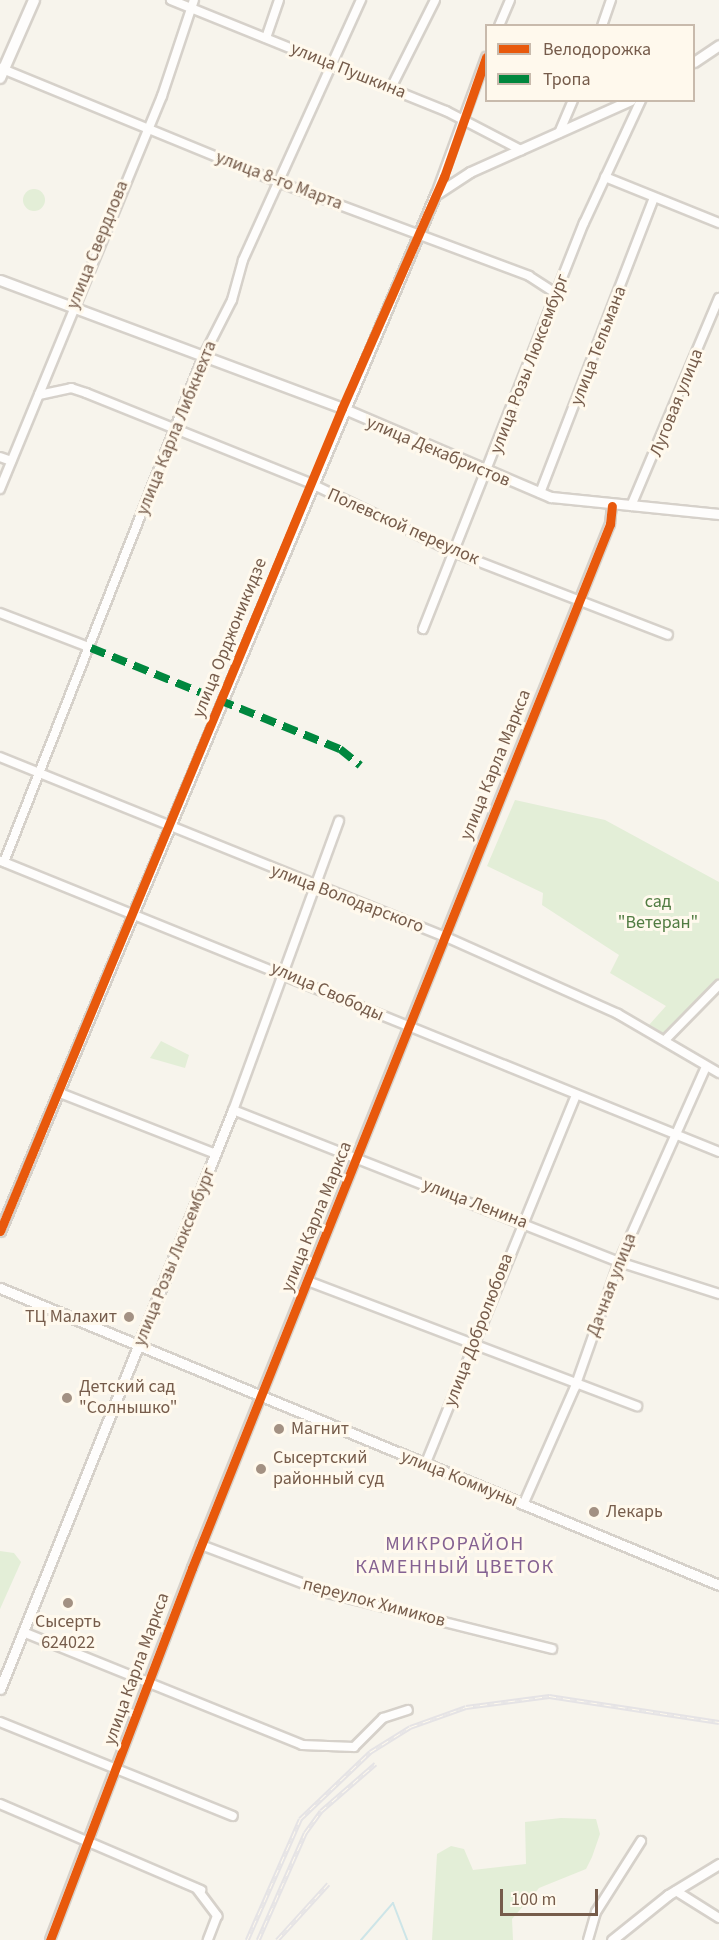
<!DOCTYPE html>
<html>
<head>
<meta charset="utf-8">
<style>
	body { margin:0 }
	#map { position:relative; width:719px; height:1940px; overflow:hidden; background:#f7f4ec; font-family:"Source Sans 3",sans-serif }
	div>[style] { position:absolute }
	.green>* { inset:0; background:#e3eed7 }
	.round { border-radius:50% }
	.stream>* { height:2px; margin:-1px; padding:0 1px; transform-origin:1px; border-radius:1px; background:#cde5e8 }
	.roads { filter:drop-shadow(2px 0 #d6d1ca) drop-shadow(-2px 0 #d6d1ca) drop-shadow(0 2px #d6d1ca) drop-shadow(0 -2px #d6d1ca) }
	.minor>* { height:8px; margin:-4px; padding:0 4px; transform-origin:4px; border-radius:4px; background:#fefdfc }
	.tertiary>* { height:9px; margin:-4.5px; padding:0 4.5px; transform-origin:4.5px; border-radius:4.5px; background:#fefdfc }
	.secondary>* { height:10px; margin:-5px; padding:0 5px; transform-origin:5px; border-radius:5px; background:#fefdfc }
	.rail>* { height:4.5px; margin-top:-2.25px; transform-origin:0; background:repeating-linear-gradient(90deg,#fff9ed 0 7px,#e5e3e5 0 14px); box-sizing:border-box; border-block:2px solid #e5e3e5 }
	.quiet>* { height:8px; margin-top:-4px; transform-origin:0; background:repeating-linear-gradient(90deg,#00873e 0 15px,transparent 0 23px) }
	.cycleway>* { height:9px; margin:-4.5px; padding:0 4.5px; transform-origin:4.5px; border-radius:4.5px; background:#e8590c }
	.dots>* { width:16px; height:16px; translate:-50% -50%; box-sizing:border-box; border:3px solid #fff9ed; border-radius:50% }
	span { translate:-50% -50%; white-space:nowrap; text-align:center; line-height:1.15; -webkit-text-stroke:6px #fff9ed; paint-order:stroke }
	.street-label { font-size:18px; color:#765c4b }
	.park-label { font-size:18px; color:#517c42 }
	.poi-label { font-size:18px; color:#765c4b }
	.right { translate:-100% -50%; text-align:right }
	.left { translate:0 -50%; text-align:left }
	.neighbourhood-label { font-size:20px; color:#856292; letter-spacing:1.5px }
	.legend { position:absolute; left:485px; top:24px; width:210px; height:78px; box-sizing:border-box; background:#fff9ed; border:2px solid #c8baac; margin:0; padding:8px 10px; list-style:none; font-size:18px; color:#765c4b }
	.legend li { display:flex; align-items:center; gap:12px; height:30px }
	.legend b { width:30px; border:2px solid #c8baac }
	.scale { position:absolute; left:500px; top:1889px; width:98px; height:27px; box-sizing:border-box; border:3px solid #765c4b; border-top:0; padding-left:8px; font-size:18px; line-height:21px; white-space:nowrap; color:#765c4b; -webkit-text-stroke:4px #fff9ed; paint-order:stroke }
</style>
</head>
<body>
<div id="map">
	<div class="green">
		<div class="round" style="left:23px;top:189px;width:22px;height:22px"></div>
		<div style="clip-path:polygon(515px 800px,605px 820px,719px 882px,719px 978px,663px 1033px,649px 1025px,666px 1006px,610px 973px,619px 955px,542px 905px,543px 893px,487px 866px)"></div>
		<div style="clip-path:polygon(161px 1041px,189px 1055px,185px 1068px,150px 1058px)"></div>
		<div style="clip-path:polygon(0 1551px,14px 1553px,21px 1562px,0 1609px)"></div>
		<div style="clip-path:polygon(561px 1818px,596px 1819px,600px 1834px,592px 1857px,586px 1869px,539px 1888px,512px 1919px,513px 1940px,432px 1940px,437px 1854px,451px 1846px,464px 1849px,473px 1870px,526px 1864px,525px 1822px)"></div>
	</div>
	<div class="stream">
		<div style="left:361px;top:1940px;width:49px;rotate:-49.1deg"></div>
		<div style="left:393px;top:1903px;width:40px;rotate:69deg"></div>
	</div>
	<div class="roads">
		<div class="minor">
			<div style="left:171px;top:0;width:297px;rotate:22deg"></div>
			<div style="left:446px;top:111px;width:85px;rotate:27.5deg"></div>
			<div style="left:499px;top:26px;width:28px;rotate:-67deg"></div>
			<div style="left:602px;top:26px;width:28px;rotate:-71deg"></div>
			<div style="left:266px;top:38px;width:40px;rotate:-71.1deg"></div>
			<div style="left:0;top:68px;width:300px;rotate:22.3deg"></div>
			<div style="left:278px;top:182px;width:268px;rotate:20.5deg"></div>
			<div style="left:529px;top:276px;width:33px;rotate:33deg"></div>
			<div style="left:391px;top:88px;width:98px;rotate:-63.4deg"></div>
			<div style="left:559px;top:133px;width:36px;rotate:-67deg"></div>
			<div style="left:605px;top:177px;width:123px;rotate:22deg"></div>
			<div style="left:436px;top:194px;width:146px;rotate:-69.9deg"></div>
			<div style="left:39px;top:395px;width:33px;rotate:-12deg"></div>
			<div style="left:71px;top:388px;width:16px;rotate:18deg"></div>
			<div style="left:86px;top:393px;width:244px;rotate:21.9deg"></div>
			<div style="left:312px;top:484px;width:160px;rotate:25.6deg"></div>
			<div style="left:456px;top:553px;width:227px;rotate:21.1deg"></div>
			<div style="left:0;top:457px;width:12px;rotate:20deg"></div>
			<div style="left:0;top:489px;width:425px;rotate:-67.6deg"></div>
			<div style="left:162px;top:96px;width:101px;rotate:-71.6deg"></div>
			<div style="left:540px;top:493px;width:316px;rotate:-68.9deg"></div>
			<div style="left:631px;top:506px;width:226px;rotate:-67.1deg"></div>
			<div style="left:0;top:613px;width:97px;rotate:21deg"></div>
			<div style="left:423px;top:629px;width:437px;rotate:-68.4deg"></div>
			<div style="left:584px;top:223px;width:136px;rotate:-65.1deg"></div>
			<div style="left:0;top:757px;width:481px;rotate:22deg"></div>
			<div style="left:446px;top:937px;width:188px;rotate:24.1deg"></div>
			<div style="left:618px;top:1014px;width:117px;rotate:30.3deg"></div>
			<div style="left:339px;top:821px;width:308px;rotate:110.1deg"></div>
			<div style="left:233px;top:1110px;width:415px;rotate:21.5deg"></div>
			<div style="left:619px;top:1262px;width:105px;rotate:17.7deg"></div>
			<div style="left:1px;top:861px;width:775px;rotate:22.06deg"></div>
			<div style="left:4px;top:862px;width:543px;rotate:-68.49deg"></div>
			<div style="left:203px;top:357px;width:64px;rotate:-63deg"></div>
			<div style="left:232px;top:300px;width:41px;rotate:-74.6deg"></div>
			<div style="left:243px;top:260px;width:286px;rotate:-65.6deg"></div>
			<div style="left:666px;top:1039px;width:76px;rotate:-45.5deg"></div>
			<div style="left:60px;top:1093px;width:168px;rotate:21.4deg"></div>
			<div style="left:310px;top:1282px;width:350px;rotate:20.8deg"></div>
			<div style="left:425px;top:1465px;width:400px;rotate:-67.8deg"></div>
			<div style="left:523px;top:1505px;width:129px;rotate:-66.2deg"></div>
			<div style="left:575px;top:1387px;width:133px;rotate:-70.6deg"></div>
			<div style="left:619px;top:1262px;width:214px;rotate:-66deg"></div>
			<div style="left:201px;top:1545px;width:136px;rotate:20.7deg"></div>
			<div style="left:328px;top:1593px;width:231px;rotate:14deg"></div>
			<div style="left:23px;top:1632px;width:301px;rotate:22deg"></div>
			<div style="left:302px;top:1745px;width:52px;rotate:2.2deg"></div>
			<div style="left:354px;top:1747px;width:41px;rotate:-45deg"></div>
			<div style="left:383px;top:1718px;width:26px;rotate:-18deg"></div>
			<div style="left:0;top:1722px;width:251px;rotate:22deg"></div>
			<div style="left:0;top:1804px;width:219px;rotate:23.2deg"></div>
			<div style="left:197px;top:1889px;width:34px;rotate:53deg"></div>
			<div style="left:217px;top:1916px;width:26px;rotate:111deg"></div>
			<div style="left:676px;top:1891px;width:51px;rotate:32.1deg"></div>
			<div style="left:50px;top:1940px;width:398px;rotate:-69.1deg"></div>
			<div style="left:192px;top:1568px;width:1125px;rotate:-68.18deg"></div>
			<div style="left:610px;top:524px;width:18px;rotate:-84deg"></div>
			<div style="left:588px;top:1940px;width:29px;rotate:-74deg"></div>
			<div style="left:596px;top:1912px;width:84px;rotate:-57.6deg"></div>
		</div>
		<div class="tertiary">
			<div style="left:694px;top:62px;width:30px;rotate:-34deg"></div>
			<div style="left:0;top:280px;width:365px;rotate:20.5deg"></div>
			<div style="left:342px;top:408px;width:227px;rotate:23.1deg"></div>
			<div style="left:551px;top:497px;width:169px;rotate:5.8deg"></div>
			<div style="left:0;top:1231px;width:1124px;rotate:-67.22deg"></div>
			<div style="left:435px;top:195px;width:42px;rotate:-33.3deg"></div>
			<div style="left:470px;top:172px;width:176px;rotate:-24.1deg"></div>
			<div style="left:0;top:1288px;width:778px;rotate:22.44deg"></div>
			<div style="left:0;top:1689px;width:624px;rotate:-68.08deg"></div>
			<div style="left:612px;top:1940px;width:72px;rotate:-38.8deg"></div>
			<div style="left:668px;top:1895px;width:60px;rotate:-31.3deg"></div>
		</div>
		<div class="secondary">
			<div style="left:0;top:78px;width:85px;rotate:-66.4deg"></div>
		</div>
	</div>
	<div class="rail">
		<div style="left:247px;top:1940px;width:132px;rotate:-66.3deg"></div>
		<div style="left:300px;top:1819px;width:97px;rotate:-43.7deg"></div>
		<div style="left:370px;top:1752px;width:47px;rotate:-32deg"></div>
		<div style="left:410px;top:1727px;width:59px;rotate:-19.7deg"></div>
		<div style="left:466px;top:1707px;width:84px;rotate:-7.5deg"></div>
		<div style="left:549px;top:1696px;width:172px;rotate:8.7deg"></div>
		<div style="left:258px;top:1940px;width:117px;rotate:-66.3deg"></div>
		<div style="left:305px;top:1833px;width:27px;rotate:-54deg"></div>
		<div style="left:321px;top:1811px;width:72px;rotate:-41deg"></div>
		<div style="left:277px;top:1940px;width:76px;rotate:-47.7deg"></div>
	</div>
	<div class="quiet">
		<div style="left:91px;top:648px;width:269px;rotate:22.1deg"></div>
		<div style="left:340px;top:749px;width:26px;rotate:39deg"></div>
	</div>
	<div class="cycleway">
		<div style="left:0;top:1231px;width:891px;rotate:-67.43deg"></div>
		<div style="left:342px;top:408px;width:253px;rotate:-66.2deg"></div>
		<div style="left:444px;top:177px;width:127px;rotate:-70.7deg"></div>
		<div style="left:50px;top:1940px;width:398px;rotate:-69.1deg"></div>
		<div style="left:192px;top:1568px;width:1125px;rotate:-68.18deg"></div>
		<div style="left:610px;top:524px;width:18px;rotate:-84deg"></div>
	</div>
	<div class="dots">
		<div style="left:129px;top:1317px;background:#a39183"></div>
		<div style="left:67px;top:1398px;background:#a39183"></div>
		<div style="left:279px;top:1429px;background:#a39183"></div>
		<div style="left:261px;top:1469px;background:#a39183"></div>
		<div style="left:594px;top:1512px;background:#a39183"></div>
		<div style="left:68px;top:1603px;background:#a39183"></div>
	</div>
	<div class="street-label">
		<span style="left:348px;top:71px;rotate:22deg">улица Пушкина</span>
		<span style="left:279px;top:181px;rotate:21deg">улица 8-го Марта</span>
		<span style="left:98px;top:245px;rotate:-68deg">улица Свердлова</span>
		<span style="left:599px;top:346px;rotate:-69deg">улица Тельмана</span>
		<span style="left:530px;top:364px;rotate:-69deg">улица Розы Люксембург</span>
		<span style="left:677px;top:403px;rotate:-68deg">Луговая улица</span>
		<span style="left:177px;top:428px;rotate:-68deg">улица Карла Либкнехта</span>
		<span style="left:438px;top:452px;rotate:23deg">улица Декабристов</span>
		<span style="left:403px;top:527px;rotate:24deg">Полевской переулок</span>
		<span style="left:230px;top:638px;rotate:-68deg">улица Орджоникидзе</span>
		<span style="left:496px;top:765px;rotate:-68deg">улица Карла Маркса</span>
		<span style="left:347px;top:899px;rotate:21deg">улица Володарского</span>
		<span style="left:327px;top:992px;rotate:24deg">улица Свободы</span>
		<span style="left:475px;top:1204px;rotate:21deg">улица Ленина</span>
		<span style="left:317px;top:1217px;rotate:-68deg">улица Карла Маркса</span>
		<span style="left:175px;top:1257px;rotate:-68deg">улица Розы Люксембург</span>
		<span style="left:612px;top:1285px;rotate:-69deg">Дачная улица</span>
		<span style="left:479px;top:1330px;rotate:-69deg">улица Добролюбова</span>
		<span style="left:459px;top:1479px;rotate:22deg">улица Коммуны</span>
		<span style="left:374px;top:1603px;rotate:15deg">переулок Химиков</span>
		<span style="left:137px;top:1669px;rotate:-70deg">улица Карла Маркса</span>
	</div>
	<div class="park-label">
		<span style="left:658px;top:913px">сад<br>"Ветеран"</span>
	</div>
	<div class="poi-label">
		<span class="right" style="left:117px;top:1317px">ТЦ Малахит</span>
		<span class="left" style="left:79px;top:1398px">Детский сад<br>"Солнышко"</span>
		<span class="left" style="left:291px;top:1429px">Магнит</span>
		<span class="left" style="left:273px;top:1469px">Сысертский<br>районный суд</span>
		<span class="left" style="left:606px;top:1512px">Лекарь</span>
		<span style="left:68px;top:1633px">Сысерть<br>624022</span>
	</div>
	<div class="neighbourhood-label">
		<span style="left:455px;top:1556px">МИКРОРАЙОН<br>КАМЕННЫЙ ЦВЕТОК</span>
	</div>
	<ul class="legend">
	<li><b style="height:8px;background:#e8590c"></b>Велодорожка</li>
	<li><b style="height:8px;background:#00873e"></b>Тропа</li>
	</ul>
	<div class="scale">100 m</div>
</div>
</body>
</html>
